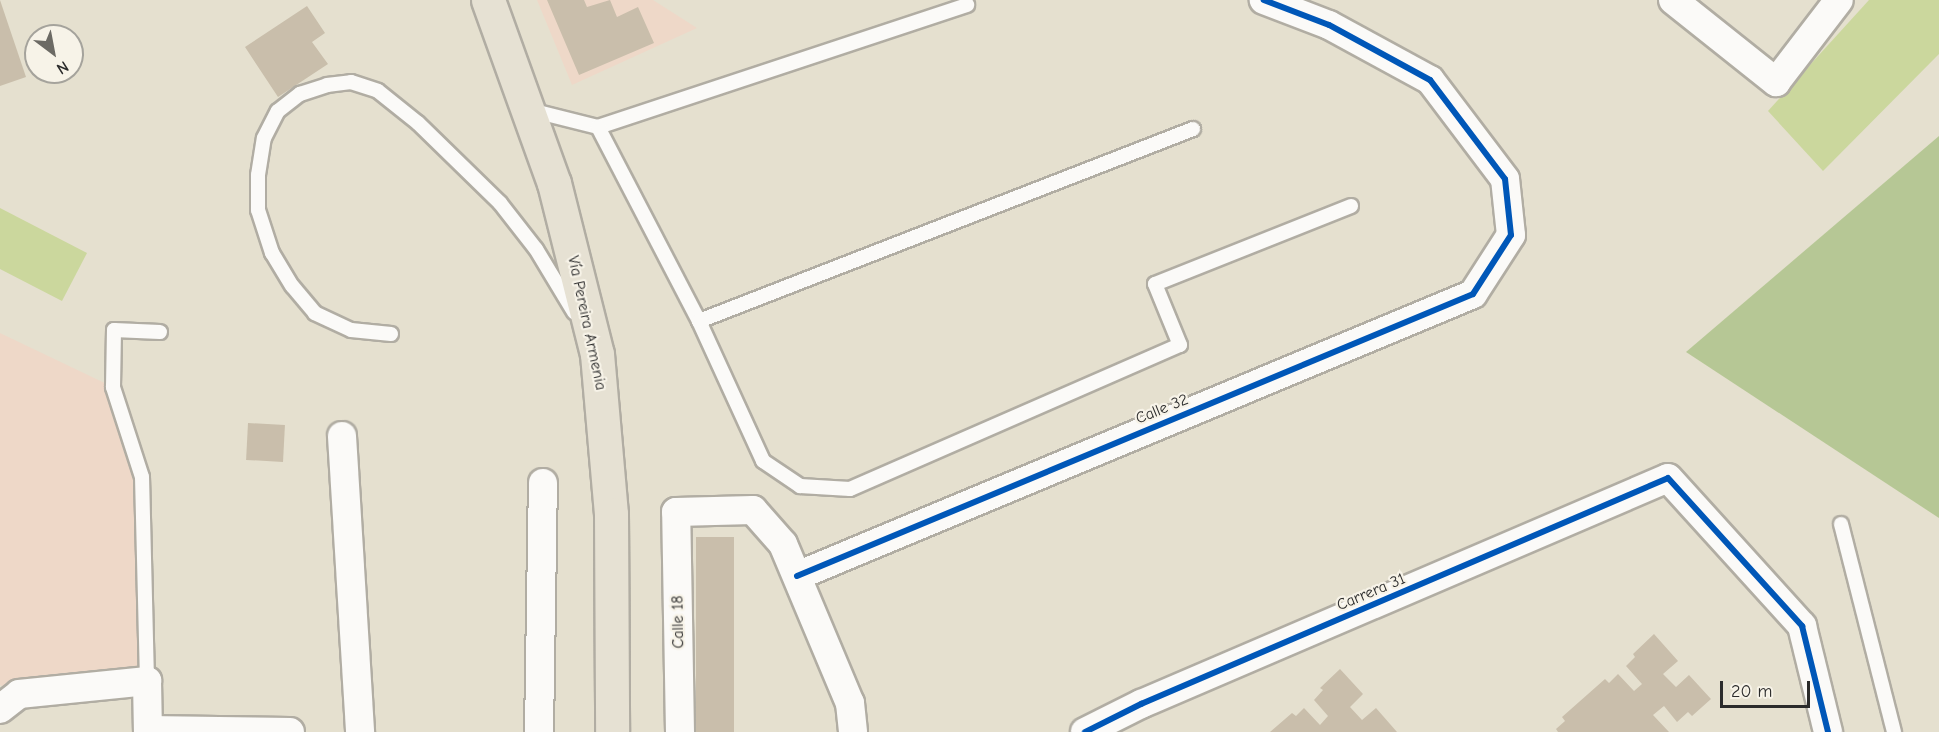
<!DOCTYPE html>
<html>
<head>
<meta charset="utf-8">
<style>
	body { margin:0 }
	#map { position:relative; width:1939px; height:732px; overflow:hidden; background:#e5e0cf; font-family:"Comic Neue",sans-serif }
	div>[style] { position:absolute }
	.built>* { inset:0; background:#eed8c8 }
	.green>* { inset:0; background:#cbd79d }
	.forest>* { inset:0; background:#b6c795 }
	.building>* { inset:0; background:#c9beab; transform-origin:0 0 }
	.roads { filter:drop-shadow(2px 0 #b1ada3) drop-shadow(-2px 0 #b1ada3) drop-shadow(0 2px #b1ada3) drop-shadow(0 -2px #b1ada3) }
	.service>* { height:14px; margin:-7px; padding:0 7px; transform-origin:7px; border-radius:7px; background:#fbfaf8 }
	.minor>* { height:28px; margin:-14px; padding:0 14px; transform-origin:14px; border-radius:14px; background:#fbfaf8 }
	.primary>* { height:33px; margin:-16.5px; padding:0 16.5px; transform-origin:16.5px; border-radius:16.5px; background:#e6e1d3 }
	.cycleway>* { height:6px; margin:-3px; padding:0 3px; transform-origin:3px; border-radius:3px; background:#0057b8 }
	span { translate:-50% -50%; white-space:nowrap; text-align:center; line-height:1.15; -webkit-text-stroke:4.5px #f7f3e8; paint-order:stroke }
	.street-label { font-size:16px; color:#2b2b2b }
	.north { position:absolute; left:24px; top:24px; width:60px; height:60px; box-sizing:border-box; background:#f7f3e8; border:2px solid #a5a39c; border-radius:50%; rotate:148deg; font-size:16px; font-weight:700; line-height:24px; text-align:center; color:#2b2b2b }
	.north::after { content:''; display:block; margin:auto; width:21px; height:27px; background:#6c6a64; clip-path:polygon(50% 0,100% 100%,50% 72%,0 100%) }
	.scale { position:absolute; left:1720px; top:681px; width:90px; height:27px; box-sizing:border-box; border:3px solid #2b2b2b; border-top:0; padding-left:8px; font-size:18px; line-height:21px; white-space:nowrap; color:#2b2b2b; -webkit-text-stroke:4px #f7f3e8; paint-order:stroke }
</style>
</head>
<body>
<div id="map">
	<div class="built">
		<div style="clip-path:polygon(537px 0,653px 0,697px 28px,572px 85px)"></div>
		<div style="clip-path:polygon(0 333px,113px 387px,142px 477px,147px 681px,19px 694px,0 685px)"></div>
	</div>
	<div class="green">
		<div style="clip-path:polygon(1869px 0,1939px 0,1939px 54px,1823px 171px,1768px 111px)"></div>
		<div style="clip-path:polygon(0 208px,87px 253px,62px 301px,0 269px)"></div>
	</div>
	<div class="forest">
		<div style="clip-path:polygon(1939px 136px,1939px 518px,1686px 352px)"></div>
	</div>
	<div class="building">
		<div style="clip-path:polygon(0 0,26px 77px,0 86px)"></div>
		<div style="clip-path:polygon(547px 0,584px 0,587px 7px,610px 0,617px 17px,638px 7px,654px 43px,579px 75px)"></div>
		<div style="clip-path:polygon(307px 6px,325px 33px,312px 42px,328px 64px,278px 97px,245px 47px)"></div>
		<div style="left:248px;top:423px;width:37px;height:37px;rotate:3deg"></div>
		<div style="left:696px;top:537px;width:38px;height:195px"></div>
		<div style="clip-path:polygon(1654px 634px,1678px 661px,1663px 674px,1676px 687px,1689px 675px,1711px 699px,1692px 716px,1688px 712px,1677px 722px,1664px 706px,1653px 715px,1669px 732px,1558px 732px,1556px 729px,1565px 721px,1562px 717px,1605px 679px,1609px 683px,1618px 674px,1634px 691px,1642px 684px,1626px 666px,1635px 657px,1633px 654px)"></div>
		<div style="clip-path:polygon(1340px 669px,1363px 694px,1350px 707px,1362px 720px,1376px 708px,1397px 732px,1270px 732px,1292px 713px,1296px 716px,1304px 708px,1320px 725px,1328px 716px,1314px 700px,1323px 690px,1320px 688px)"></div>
	</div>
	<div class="roads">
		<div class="service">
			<div style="left:530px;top:110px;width:70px;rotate:14deg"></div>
			<div style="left:598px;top:127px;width:389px;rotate:-18.3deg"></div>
			<div style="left:598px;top:127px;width:219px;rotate:62.5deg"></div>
			<div style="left:699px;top:321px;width:154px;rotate:65.4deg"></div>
			<div style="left:763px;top:461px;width:45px;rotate:34deg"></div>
			<div style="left:800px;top:486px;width:50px;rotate:3.4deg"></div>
			<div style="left:850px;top:489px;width:360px;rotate:-23.6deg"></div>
			<div style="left:1180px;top:345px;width:66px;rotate:-112.3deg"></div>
			<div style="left:1155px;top:284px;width:211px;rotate:-21.7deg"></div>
			<div style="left:699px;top:321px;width:530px;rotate:-21.24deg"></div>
			<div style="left:391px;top:334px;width:40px;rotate:-174.3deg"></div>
			<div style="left:351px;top:330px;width:40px;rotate:-155deg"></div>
			<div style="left:315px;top:313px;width:35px;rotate:-130deg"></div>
			<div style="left:292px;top:286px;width:39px;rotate:-121deg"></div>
			<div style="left:272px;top:253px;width:45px;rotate:-108deg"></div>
			<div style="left:258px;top:210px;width:35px;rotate:-90deg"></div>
			<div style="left:258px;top:175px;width:37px;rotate:-81deg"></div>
			<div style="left:264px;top:138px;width:30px;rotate:-63deg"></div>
			<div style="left:278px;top:111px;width:28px;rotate:-38deg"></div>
			<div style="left:300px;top:94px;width:28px;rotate:-18deg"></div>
			<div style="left:327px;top:85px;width:24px;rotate:-7deg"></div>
			<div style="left:351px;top:82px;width:28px;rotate:18deg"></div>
			<div style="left:378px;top:91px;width:51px;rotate:38.7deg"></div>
			<div style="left:418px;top:123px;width:115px;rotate:44.3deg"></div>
			<div style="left:500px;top:203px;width:58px;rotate:52deg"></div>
			<div style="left:536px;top:249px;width:74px;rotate:58.9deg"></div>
			<div style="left:1841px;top:524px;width:215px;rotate:75.7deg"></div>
			<div style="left:147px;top:681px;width:204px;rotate:-91.4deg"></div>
			<div style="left:142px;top:477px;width:95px;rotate:-107.9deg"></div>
			<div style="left:113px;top:387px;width:57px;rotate:-89deg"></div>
			<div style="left:114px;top:330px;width:46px;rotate:2.5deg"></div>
		</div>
		<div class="minor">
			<div style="left:1673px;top:0;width:132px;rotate:38.5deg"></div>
			<div style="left:1776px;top:82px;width:103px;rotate:-52.5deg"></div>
			<div style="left:342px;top:436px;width:297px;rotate:86.5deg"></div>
			<div style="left:797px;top:576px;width:732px;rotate:-22.64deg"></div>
			<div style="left:1473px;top:294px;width:70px;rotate:-57.2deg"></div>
			<div style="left:1511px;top:235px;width:56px;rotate:-96.1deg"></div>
			<div style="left:1505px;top:179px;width:124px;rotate:-127.1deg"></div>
			<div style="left:1430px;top:80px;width:115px;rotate:-151.4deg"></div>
			<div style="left:1329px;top:25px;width:70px;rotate:-159deg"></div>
			<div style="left:0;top:709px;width:24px;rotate:-38deg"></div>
			<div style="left:19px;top:694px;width:129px;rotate:-5.8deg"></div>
			<div style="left:147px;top:681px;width:51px;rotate:88.9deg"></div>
			<div style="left:148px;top:730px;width:142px;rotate:0.8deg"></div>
			<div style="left:539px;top:732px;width:249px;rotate:-89.1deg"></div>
			<div style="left:680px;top:732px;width:220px;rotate:-91deg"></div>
			<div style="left:676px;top:512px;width:77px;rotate:-1.5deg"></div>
			<div style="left:753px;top:510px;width:45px;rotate:48.6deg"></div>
			<div style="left:783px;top:544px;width:173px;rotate:67.2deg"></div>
			<div style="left:850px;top:703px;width:29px;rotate:84deg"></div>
			<div style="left:1085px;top:732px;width:63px;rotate:-26.6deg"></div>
			<div style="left:1141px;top:704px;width:573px;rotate:-23.21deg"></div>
			<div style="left:1668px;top:478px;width:200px;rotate:47.8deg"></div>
			<div style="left:1802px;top:626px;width:109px;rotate:76.2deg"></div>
		</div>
		<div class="primary">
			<div style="left:488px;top:0;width:195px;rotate:70.2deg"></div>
			<div style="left:554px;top:183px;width:176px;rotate:75.9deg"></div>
			<div style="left:597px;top:354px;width:161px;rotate:85deg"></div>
			<div style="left:611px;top:514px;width:218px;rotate:89.7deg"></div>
		</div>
	</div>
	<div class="cycleway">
		<div style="left:797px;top:576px;width:732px;rotate:-22.64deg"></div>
		<div style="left:1473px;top:294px;width:70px;rotate:-57.2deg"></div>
		<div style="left:1511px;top:235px;width:56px;rotate:-96.1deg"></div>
		<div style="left:1505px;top:179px;width:124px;rotate:-127.1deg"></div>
		<div style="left:1430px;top:80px;width:115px;rotate:-151.4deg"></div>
		<div style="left:1329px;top:25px;width:70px;rotate:-159deg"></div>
		<div style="left:1085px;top:732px;width:63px;rotate:-26.6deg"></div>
		<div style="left:1141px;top:704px;width:573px;rotate:-23.21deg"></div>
		<div style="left:1668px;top:478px;width:200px;rotate:47.8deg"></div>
		<div style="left:1802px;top:626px;width:109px;rotate:76.2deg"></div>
	</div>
	<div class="street-label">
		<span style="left:587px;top:323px;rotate:78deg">Vía Pereira Armenia</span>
		<span style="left:1162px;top:409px;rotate:-22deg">Calle 32</span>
		<span style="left:1371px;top:592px;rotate:-23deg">Carrera 31</span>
		<span style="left:678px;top:622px;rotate:-91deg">Calle 18</span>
	</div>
	<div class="north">N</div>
	<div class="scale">20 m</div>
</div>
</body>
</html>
